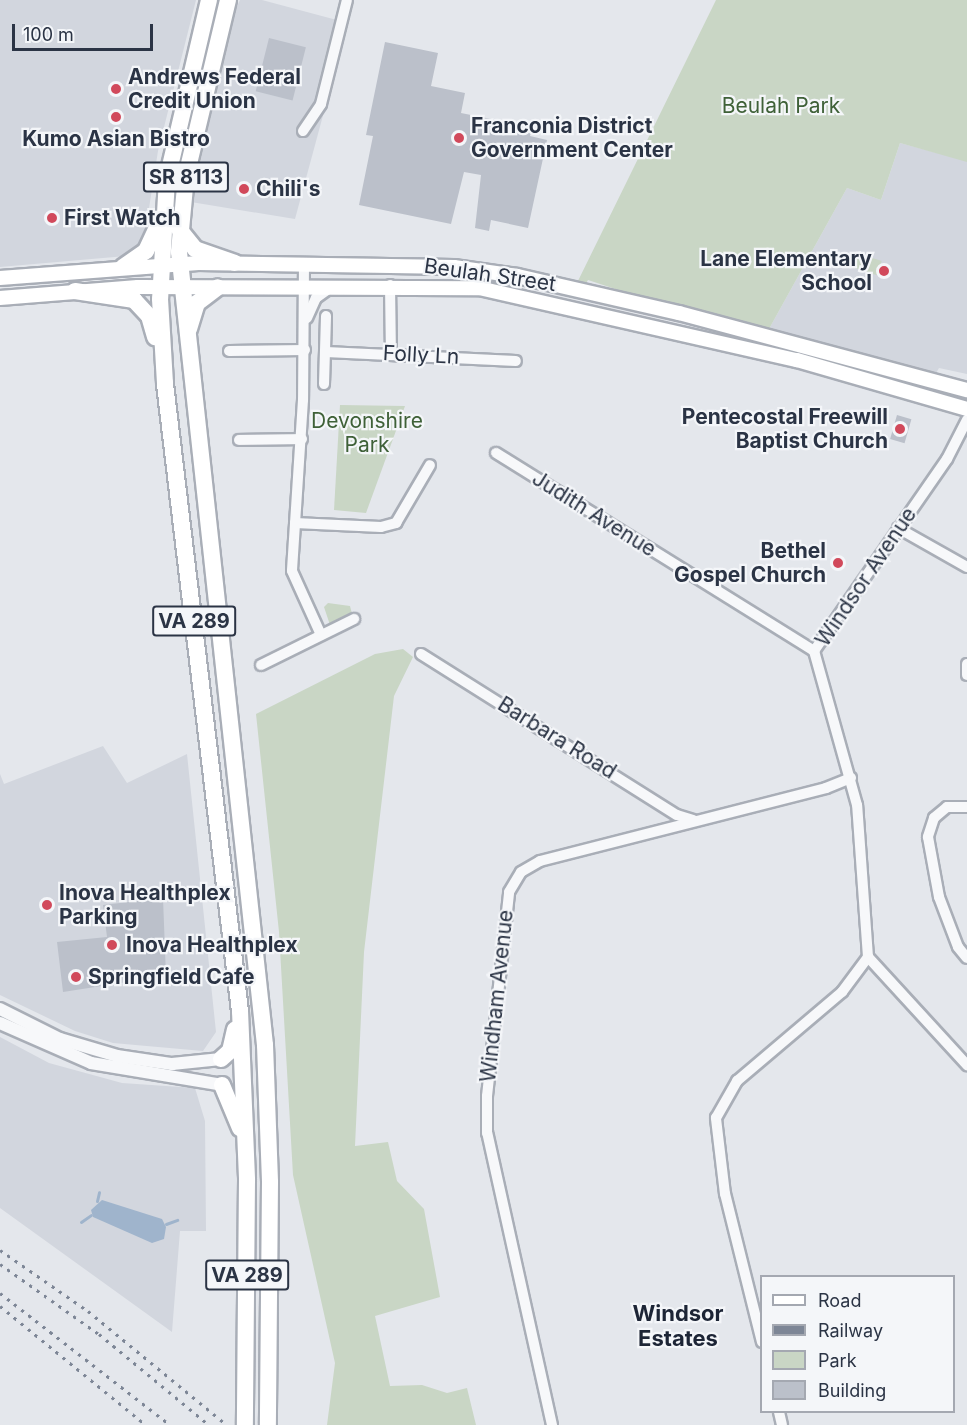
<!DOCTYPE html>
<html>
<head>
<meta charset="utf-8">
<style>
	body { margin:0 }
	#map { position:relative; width:967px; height:1425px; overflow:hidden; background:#e4e7ec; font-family:Inter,sans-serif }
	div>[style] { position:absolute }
	.built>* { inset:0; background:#d2d6de }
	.green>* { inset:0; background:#c9d6c5; transform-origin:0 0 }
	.water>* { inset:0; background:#9fb4cc }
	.stream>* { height:3px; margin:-1.5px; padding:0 1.5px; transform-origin:1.5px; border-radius:1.5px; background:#9fb4cc }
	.building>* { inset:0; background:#bbc0ca; transform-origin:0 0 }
	.roads { filter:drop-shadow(2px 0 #a9aeb7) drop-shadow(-2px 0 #a9aeb7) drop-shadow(0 2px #a9aeb7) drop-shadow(0 -2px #a9aeb7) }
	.minor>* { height:10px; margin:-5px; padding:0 5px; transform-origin:5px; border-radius:5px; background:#f7f8fa }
	.tertiary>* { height:12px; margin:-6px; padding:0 6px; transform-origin:6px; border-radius:6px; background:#f7f8fa }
	.secondary>* { height:14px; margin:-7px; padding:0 7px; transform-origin:7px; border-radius:7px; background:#fff }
	.primary>* { height:16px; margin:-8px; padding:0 8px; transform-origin:8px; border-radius:8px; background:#fff }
	.rail>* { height:3px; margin-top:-1.5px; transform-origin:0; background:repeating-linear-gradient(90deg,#7d8696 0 3px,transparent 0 9px) }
	.dots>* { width:16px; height:16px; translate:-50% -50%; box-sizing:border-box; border:3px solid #f4f6f9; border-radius:50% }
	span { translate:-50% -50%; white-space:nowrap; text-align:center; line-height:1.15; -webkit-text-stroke:4.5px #f4f6f9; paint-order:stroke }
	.shield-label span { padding:2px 4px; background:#f4f6f9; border:2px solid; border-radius:4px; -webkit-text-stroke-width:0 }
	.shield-label { font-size:20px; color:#2b3445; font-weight:700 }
	.poi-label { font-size:21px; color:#2b3445; font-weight:700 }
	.left { translate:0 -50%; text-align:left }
	.right { translate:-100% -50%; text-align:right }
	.park-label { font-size:21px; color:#3f6138 }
	.street-label { font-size:21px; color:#2b3445 }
	.neighbourhood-label { font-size:22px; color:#1d2536; font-weight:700 }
	.legend { position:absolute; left:760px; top:1275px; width:195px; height:138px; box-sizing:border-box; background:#f4f6f9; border:2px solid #a4a8b1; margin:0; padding:8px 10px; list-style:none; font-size:18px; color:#2b3445 }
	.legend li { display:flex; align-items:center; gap:12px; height:30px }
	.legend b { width:30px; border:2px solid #a4a8b1 }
	.scale { position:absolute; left:12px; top:24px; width:141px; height:27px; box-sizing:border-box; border:3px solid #2b3445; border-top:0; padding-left:8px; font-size:18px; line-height:21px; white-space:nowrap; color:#2b3445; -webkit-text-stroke:4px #f4f6f9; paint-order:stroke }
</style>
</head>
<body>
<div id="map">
	<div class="built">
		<div style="clip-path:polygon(0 0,196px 0,158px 151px,144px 240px,126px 256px,0 267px)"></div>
		<div style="clip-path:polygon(262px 0,348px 23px,295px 219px,191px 202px,235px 11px,240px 0)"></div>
		<div style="clip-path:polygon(900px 143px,967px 161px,967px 374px,939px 368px,932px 380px,764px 338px,847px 188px,881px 200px)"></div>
		<div style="clip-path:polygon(103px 746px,127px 783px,187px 754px,216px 1032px,203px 1051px,113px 1043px,75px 1031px,0 995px,0 774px,4px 784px)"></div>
		<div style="clip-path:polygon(0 1037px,49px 1063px,122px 1083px,195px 1088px,205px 1121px,206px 1231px,180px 1231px,172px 1332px,0 1208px)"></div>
	</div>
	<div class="green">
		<div style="clip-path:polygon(716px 0,967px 0,967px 162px,900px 143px,881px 200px,847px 188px,764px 338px,588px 280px,582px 290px,575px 287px)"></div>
		<div style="left:857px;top:253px;width:26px;height:15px;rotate:18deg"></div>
		<div style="clip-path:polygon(340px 405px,405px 406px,366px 513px,334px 510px)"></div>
		<div style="clip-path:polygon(328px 603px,350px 606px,352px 614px,330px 625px,324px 607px)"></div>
		<div style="clip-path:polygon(403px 649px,413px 657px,394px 696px,364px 952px,355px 1146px,388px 1142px,397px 1181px,424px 1209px,440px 1297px,375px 1316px,390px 1386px,422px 1385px,447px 1393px,467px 1388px,476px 1425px,327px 1425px,335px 1363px,293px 1175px,279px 932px,256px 714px,375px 654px)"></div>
	</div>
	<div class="water">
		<div style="clip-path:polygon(102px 1200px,162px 1219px,166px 1227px,164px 1239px,152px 1243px,93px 1217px,91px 1210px)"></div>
	</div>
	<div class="stream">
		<div style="left:97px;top:1201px;width:9px;rotate:-77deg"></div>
		<div style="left:81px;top:1222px;width:12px;rotate:-35deg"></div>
		<div style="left:166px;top:1224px;width:12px;rotate:-20deg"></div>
	</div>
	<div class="building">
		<div style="left:269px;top:38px;width:38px;height:55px;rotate:14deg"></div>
		<div style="clip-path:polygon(385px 42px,438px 53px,431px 86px,465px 93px,461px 113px,532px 127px,530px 136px,547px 140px,528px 228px,491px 220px,489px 231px,475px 228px,481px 175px,464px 172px,451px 224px,359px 205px,373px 136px,366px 135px)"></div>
		<div style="left:897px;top:415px;width:15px;height:25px;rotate:16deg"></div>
		<div style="clip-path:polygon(163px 898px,166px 976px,63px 992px,57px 942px,107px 937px,103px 905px)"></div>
	</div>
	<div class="roads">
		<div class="minor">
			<div style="left:303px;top:131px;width:32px;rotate:-56deg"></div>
			<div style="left:321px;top:104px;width:107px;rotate:-76deg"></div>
			<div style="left:304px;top:263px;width:137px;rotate:90.4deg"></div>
			<div style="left:303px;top:400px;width:171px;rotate:93.7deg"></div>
			<div style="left:292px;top:571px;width:70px;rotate:65.6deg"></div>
			<div style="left:390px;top:285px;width:68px;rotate:89.2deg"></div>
			<div style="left:307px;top:318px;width:22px;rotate:-66deg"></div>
			<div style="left:316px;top:298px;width:19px;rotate:-36deg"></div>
			<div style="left:229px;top:351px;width:76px;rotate:-0.8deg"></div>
			<div style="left:326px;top:352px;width:190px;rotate:2.7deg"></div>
			<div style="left:324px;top:384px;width:68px;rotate:-88.3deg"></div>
			<div style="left:239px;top:440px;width:63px;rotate:-0.9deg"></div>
			<div style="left:496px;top:453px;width:375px;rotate:31.9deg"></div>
			<div style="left:295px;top:523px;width:86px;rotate:2.7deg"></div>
			<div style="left:381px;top:527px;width:16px;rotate:-15deg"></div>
			<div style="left:396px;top:523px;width:67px;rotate:-59.6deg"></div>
			<div style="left:898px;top:528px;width:79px;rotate:29.5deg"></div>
			<div style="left:421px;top:654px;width:302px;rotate:32.2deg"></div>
			<div style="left:677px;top:815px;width:17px;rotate:17deg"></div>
			<div style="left:967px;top:664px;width:11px;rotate:90deg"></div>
			<div style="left:261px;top:665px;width:104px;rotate:-26.3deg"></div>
			<div style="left:967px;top:807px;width:20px;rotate:180deg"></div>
			<div style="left:947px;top:807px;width:17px;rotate:140deg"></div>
			<div style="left:934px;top:818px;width:20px;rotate:108deg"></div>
			<div style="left:928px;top:837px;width:61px;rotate:79.6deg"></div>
			<div style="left:939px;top:897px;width:53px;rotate:69.2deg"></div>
			<div style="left:958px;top:947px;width:14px;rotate:51deg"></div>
			<div style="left:868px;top:957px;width:147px;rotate:47.5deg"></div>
			<div style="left:762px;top:1342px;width:153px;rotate:-104deg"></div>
			<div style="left:725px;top:1194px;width:77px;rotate:-96.8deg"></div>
			<div style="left:716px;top:1118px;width:43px;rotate:-60.4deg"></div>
			<div style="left:737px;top:1081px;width:138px;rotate:-40.3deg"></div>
			<div style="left:842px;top:992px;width:44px;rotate:-53.4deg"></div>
			<div style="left:868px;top:957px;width:152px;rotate:-94.1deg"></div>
			<div style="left:857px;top:805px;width:160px;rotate:-105.6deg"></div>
			<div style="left:814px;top:651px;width:234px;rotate:-55.3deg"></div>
			<div style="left:947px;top:459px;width:44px;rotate:-62.9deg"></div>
			<div style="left:779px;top:1412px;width:13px;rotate:77deg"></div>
			<div style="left:552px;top:1425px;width:299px;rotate:-102.5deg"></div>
			<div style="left:487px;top:1133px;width:37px;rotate:-90deg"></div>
			<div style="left:487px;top:1096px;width:205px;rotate:-83.8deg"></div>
			<div style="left:509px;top:892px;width:23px;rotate:-59deg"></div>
			<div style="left:521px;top:872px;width:22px;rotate:-30deg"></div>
			<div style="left:540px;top:861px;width:295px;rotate:-14.3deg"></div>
			<div style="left:826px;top:788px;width:27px;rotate:-22deg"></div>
		</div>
		<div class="tertiary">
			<div style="left:0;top:1009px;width:67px;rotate:26.6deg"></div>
			<div style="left:60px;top:1039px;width:59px;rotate:16.6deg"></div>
			<div style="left:117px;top:1056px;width:56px;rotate:8.3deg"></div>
			<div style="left:172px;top:1064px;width:49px;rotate:-5.8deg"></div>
			<div style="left:0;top:1023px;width:99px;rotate:23.7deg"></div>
			<div style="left:91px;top:1063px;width:133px;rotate:9.5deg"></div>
		</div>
		<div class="secondary">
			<div style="left:0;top:278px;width:199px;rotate:-4.3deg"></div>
			<div style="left:198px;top:263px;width:256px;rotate:0.9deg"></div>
			<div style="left:454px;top:267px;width:64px;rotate:8.1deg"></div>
			<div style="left:517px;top:276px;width:166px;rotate:12.9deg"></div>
			<div style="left:679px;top:313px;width:298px;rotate:15deg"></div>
			<div style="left:0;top:298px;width:138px;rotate:-4.6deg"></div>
			<div style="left:138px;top:287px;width:341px;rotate:0.2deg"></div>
			<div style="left:479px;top:288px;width:326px;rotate:12.8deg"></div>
			<div style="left:797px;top:360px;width:177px;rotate:16.1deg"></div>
		</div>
		<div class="primary">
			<div style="left:209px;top:0;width:184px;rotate:103.2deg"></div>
			<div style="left:167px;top:179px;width:120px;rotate:93.3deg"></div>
			<div style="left:160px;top:299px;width:85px;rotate:86.6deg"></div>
			<div style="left:165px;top:384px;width:631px;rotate:83.18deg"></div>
			<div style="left:240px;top:1011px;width:169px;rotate:87.6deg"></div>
			<div style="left:247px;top:1180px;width:245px;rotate:90.5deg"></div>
			<div style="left:228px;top:0;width:181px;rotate:103.4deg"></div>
			<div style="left:186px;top:176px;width:76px;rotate:95.3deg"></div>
			<div style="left:179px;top:252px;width:798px;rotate:83.81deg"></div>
			<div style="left:265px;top:1045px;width:137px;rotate:87.9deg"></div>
			<div style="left:270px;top:1182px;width:243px;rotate:90.5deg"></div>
			<div style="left:179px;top:229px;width:26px;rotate:51deg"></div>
			<div style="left:195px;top:249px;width:42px;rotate:19.3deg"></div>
			<div style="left:123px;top:267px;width:28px;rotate:-35deg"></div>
			<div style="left:146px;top:251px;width:26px;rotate:-65deg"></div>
			<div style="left:75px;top:291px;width:60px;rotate:8.7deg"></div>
			<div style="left:134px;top:300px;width:22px;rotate:47deg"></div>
			<div style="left:149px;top:316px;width:22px;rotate:74deg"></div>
			<div style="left:189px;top:329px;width:27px;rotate:-73deg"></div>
			<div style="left:197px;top:303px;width:26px;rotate:-37deg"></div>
			<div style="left:221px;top:1059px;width:12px;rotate:-42deg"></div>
			<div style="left:230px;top:1051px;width:22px;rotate:-77deg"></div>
			<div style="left:222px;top:1085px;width:47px;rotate:67.3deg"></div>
		</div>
	</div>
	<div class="rail">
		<div style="left:0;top:1250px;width:107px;rotate:34.7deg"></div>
		<div style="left:88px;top:1311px;width:180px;rotate:39.4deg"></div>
		<div style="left:0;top:1264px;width:121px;rotate:35.3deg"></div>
		<div style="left:99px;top:1334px;width:143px;rotate:39.6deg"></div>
		<div style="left:0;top:1293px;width:215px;rotate:37.8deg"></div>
		<div style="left:0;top:1306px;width:188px;rotate:39.2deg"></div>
	</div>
	<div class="dots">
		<div style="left:116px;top:89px;background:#d1495b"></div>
		<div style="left:116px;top:117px;background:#d1495b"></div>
		<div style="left:459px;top:138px;background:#d1495b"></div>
		<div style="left:244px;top:189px;background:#d1495b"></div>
		<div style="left:52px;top:218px;background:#d1495b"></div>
		<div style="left:884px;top:271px;background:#d1495b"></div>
		<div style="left:900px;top:429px;background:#d1495b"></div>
		<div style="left:838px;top:563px;background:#d1495b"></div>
		<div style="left:47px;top:905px;background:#d1495b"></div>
		<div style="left:112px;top:945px;background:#d1495b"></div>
		<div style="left:76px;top:977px;background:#d1495b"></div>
	</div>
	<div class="shield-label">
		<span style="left:186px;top:177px">SR 8113</span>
		<span style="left:194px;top:621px">VA 289</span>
		<span style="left:247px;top:1275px">VA 289</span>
	</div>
	<div class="poi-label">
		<span class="left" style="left:128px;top:89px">Andrews Federal<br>Credit Union</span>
		<span class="left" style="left:471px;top:138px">Franconia District<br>Government Center</span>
		<span style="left:116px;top:139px">Kumo Asian Bistro</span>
		<span class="left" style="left:256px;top:189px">Chili's</span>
		<span class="left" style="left:64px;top:218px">First Watch</span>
		<span class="right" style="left:872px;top:271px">Lane Elementary<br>School</span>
		<span class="right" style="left:888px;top:429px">Pentecostal Freewill<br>Baptist Church</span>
		<span class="right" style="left:826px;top:563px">Bethel<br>Gospel Church</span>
		<span class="left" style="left:59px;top:905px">Inova Healthplex<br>Parking</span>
		<span class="left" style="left:126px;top:945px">Inova Healthplex</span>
		<span class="left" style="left:88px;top:977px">Springfield Cafe</span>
	</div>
	<div class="park-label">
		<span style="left:781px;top:106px">Beulah Park</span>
		<span style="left:367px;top:433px">Devonshire<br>Park</span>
	</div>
	<div class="street-label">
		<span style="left:490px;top:275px;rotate:8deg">Beulah Street</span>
		<span style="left:421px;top:355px;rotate:3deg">Folly Ln</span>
		<span style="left:594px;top:514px;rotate:32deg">Judith Avenue</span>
		<span style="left:866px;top:577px;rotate:-56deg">Windsor Avenue</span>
		<span style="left:557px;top:738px;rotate:32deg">Barbara Road</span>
		<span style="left:497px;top:996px;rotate:-84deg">Windham Avenue</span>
	</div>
	<div class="neighbourhood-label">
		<span style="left:678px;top:1326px">Windsor<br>Estates</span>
	</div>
	<ul class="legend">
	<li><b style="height:8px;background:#fff"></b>Road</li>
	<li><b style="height:8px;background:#7d8696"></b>Railway</li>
	<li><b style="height:16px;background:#c9d6c5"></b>Park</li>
	<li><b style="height:16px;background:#bbc0ca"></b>Building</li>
	</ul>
	<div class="scale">100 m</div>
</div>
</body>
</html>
